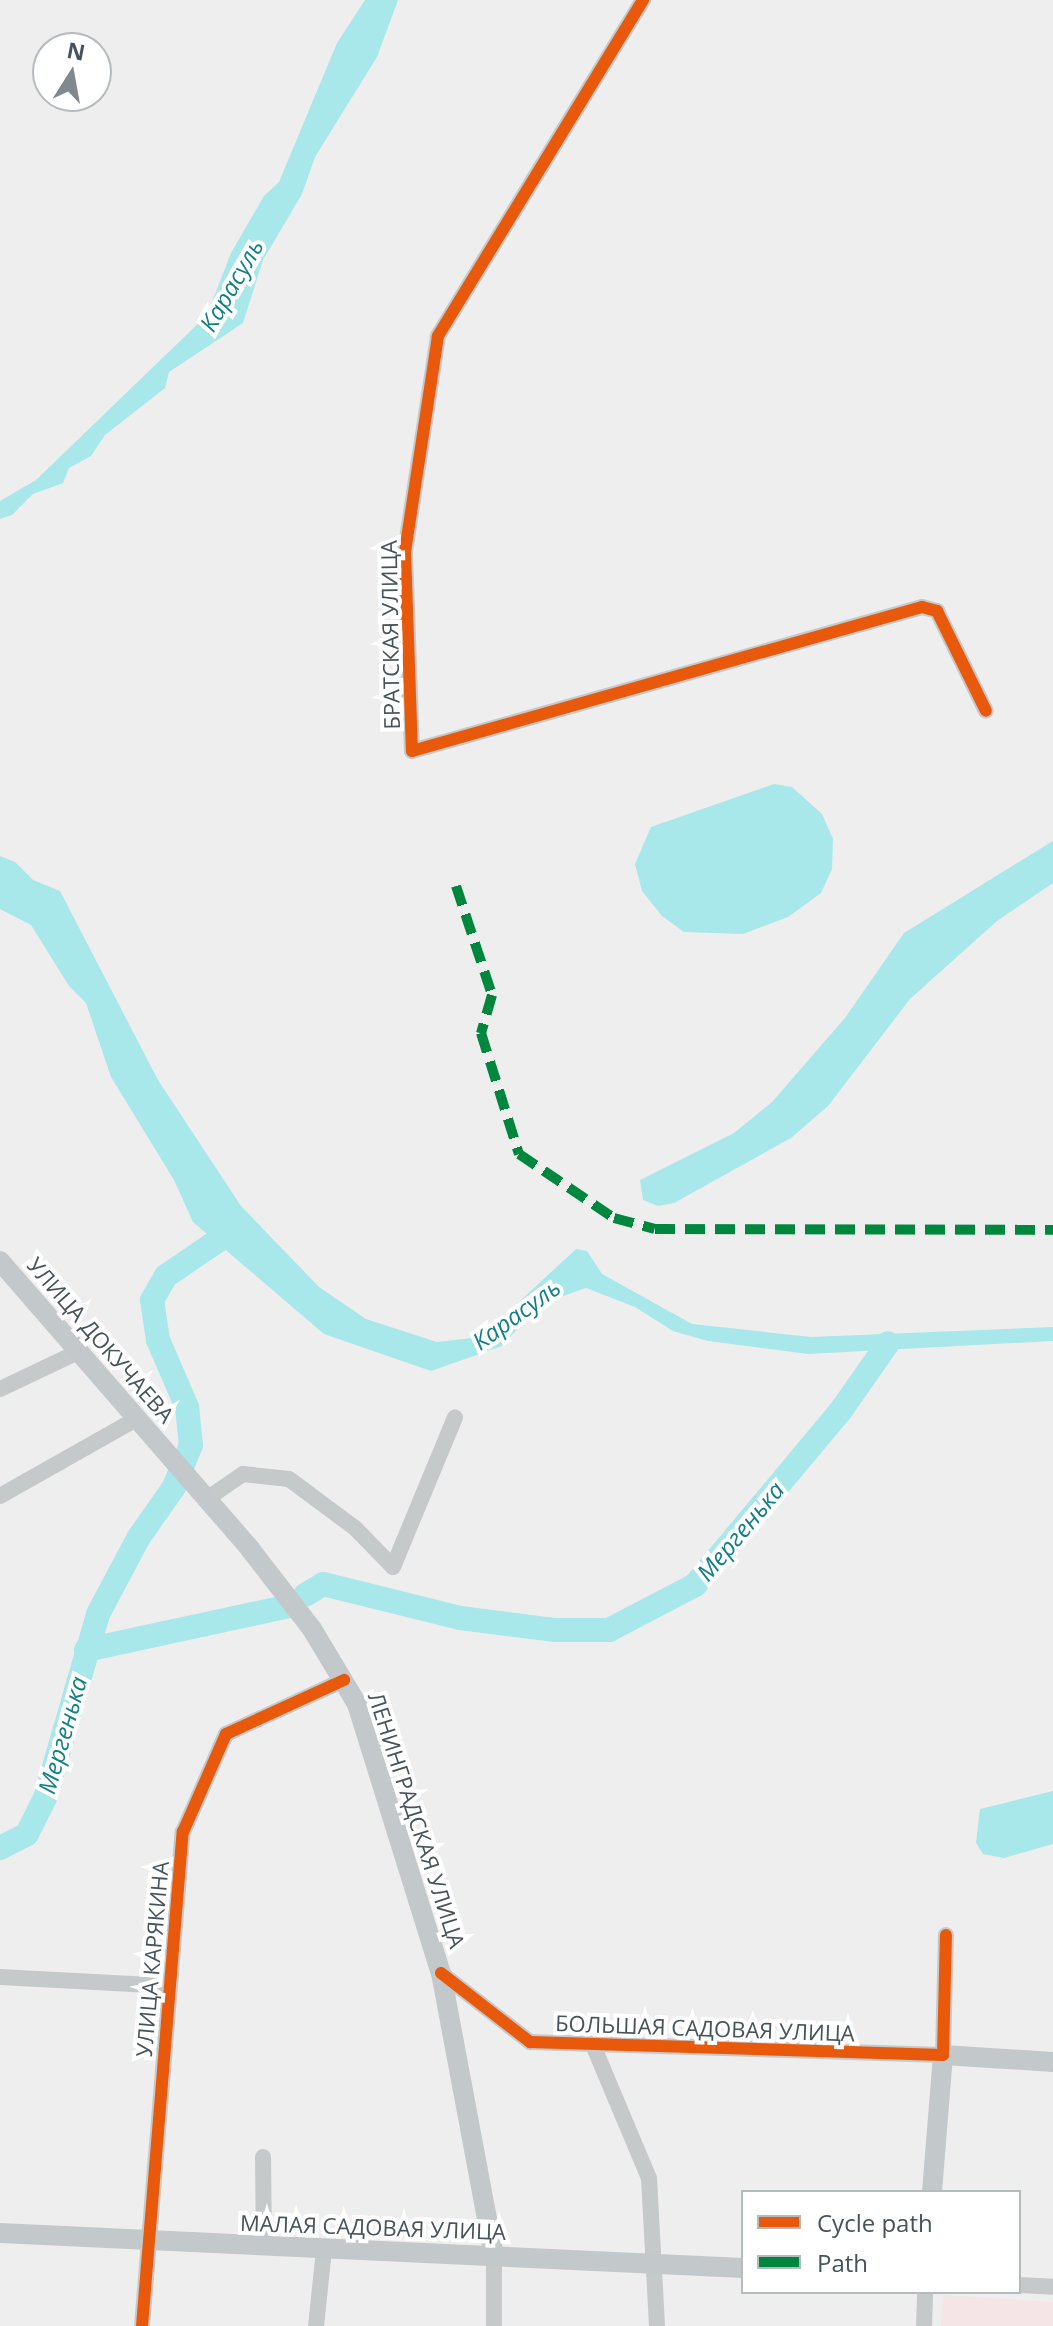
<!DOCTYPE html>
<html>
<head>
<meta charset="utf-8">
<style>
	body { margin:0 }
	#map { position:relative; width:1053px; height:2326px; overflow:hidden; background:#efeeee; font-family:"Open Sans",sans-serif }
	div>[style] { position:absolute }
	.medical>* { inset:0; background:#f5e5e6 }
	.water>* { inset:0; background:#a8e7ea }
	.river>* { height:24px; margin:-12px; padding:0 12px; transform-origin:12px; border-radius:12px; background:#a8e7ea }
	.minor>* { height:16px; margin:-8px; padding:0 8px; transform-origin:8px; border-radius:8px; background:#c5c9ca }
	.major>* { height:20px; margin:-10px; padding:0 10px; transform-origin:10px; border-radius:10px; background:#c3c8ca }
	.quiet>* { height:10px; margin-top:-5px; transform-origin:0; background:repeating-linear-gradient(90deg,#00873e 0 20px,transparent 0 30px) }
	.cycleway>* { height:12px; margin:-6px; padding:0 6px; transform-origin:6px; border-radius:6px; background:#e8590c }
	span { translate:-50% -50%; white-space:nowrap; text-align:center; line-height:1.15; -webkit-text-stroke:8px #fff; paint-order:stroke }
	.street-label { font-size:22px; color:#46535a }
	.water-label { font-size:24px; color:#107f86; font-style:italic }
	.legend { position:absolute; left:741px; top:2190px; width:280px; height:104px; box-sizing:border-box; background:#fff; border:2px solid #b5babd; margin:0; padding:10px 14px; list-style:none; font-size:24px; color:#46535a }
	.legend li { display:flex; align-items:center; gap:16px; height:40px }
	.legend b { width:40px; border:2px solid #b5babd }
	.north { position:absolute; left:32px; top:32px; width:80px; height:80px; box-sizing:border-box; background:#fff; border:2px solid #b5babd; border-radius:50%; rotate:11deg; font-size:22px; font-weight:700; line-height:32px; text-align:center; color:#46535a }
	.north::after { content:''; display:block; margin:auto; width:28px; height:36px; background:#81898e; clip-path:polygon(50% 0,100% 100%,50% 72%,0 100%) }
</style>
</head>
<body>
<div id="map">
	<div class="medical">
		<div style="clip-path:polygon(943px 2295px,1053px 2302px,1053px 2326px,941px 2326px)"></div>
	</div>
	<div class="water">
		<div style="clip-path:polygon(365px 0,398px 0,377px 57px,315px 157px,302px 194px,263px 260px,243px 323px,169px 372px,165px 388px,105px 435px,91px 456px,69px 468px,63px 483px,33px 494px,12px 515px,0 519px,0 501px,36px 480px,207px 315px,231px 253px,264px 196px,279px 182px,337px 43px)"></div>
		<div style="clip-path:polygon(774px 784px,792px 787px,822px 814px,833px 839px,832px 869px,821px 893px,788px 917px,743px 934px,684px 932px,662px 916px,642px 891px,635px 864px,651px 827px)"></div>
		<div style="clip-path:polygon(1053px 841px,1053px 883px,997px 921px,910px 999px,828px 1106px,791px 1138px,674px 1203px,658px 1206px,643px 1200px,640px 1180px,734px 1133px,772px 1102px,845px 1018px,904px 933px)"></div>
		<div style="clip-path:polygon(0 856px,15px 862px,33px 880px,60px 891px,158px 1080px,241px 1206px,319px 1287px,366px 1319px,437px 1342px,481px 1337px,576px 1249px,587px 1251px,602px 1274px,692px 1324px,811px 1337px,1053px 1327px,1053px 1341px,808px 1354px,708px 1341px,673px 1331px,635px 1307px,586px 1288px,540px 1304px,502px 1346px,431px 1371px,324px 1334px,193px 1222px,174px 1180px,111px 1077px,86px 1003px,69px 986px,31px 925px,0 909px)"></div>
		<div style="clip-path:polygon(1053px 1791px,1053px 1844px,1004px 1858px,983px 1854px,976px 1843px,980px 1809px)"></div>
	</div>
	<div class="river">
		<div style="left:305px;top:1595px;width:21px;rotate:-31deg"></div>
		<div style="left:323px;top:1584px;width:141px;rotate:13.9deg"></div>
		<div style="left:460px;top:1618px;width:96px;rotate:7.2deg"></div>
		<div style="left:555px;top:1630px;width:54px"></div>
		<div style="left:609px;top:1630px;width:97px;rotate:-27.6deg"></div>
		<div style="left:695px;top:1585px;width:229px;rotate:-50.1deg"></div>
		<div style="left:842px;top:1409px;width:80px;rotate:-55.1deg"></div>
		<div style="left:86px;top:1650px;width:204px;rotate:-12.2deg"></div>
		<div style="left:0;top:1848px;width:30px;rotate:-27deg"></div>
		<div style="left:27px;top:1834px;width:40px;rotate:-63.4deg"></div>
		<div style="left:45px;top:1798px;width:191px;rotate:-73.9deg"></div>
		<div style="left:98px;top:1614px;width:87px;rotate:-62deg"></div>
		<div style="left:139px;top:1537px;width:61px;rotate:-55deg"></div>
		<div style="left:174px;top:1487px;width:45px;rotate:-68deg"></div>
		<div style="left:191px;top:1445px;width:38px;rotate:-96deg"></div>
		<div style="left:187px;top:1407px;width:73px;rotate:-113.4deg"></div>
		<div style="left:158px;top:1340px;width:40px;rotate:-98.5deg"></div>
		<div style="left:152px;top:1300px;width:28px;rotate:-60deg"></div>
		<div style="left:166px;top:1276px;width:83px;rotate:-34.3deg"></div>
	</div>
	<div class="minor">
		<div style="left:643px;top:0;width:394px;rotate:121.4deg"></div>
		<div style="left:438px;top:336px;width:219px;rotate:98.7deg"></div>
		<div style="left:405px;top:552px;width:199px;rotate:88deg"></div>
		<div style="left:412px;top:751px;width:530px;rotate:-15.77deg"></div>
		<div style="left:922px;top:607px;width:16px;rotate:15deg"></div>
		<div style="left:937px;top:611px;width:111px;rotate:63.9deg"></div>
		<div style="left:0;top:1389px;width:84px;rotate:-25.3deg"></div>
		<div style="left:0;top:1496px;width:156px;rotate:-29.5deg"></div>
		<div style="left:208px;top:1498px;width:42px;rotate:-34.4deg"></div>
		<div style="left:243px;top:1474px;width:46px;rotate:6.2deg"></div>
		<div style="left:289px;top:1479px;width:82px;rotate:36.6deg"></div>
		<div style="left:355px;top:1528px;width:54px;rotate:45.7deg"></div>
		<div style="left:393px;top:1567px;width:162px;rotate:-67.5deg"></div>
		<div style="left:441px;top:1973px;width:113px;rotate:37.8deg"></div>
		<div style="left:530px;top:2042px;width:413px;rotate:1.8deg"></div>
		<div style="left:943px;top:2055px;width:120px;rotate:-88.6deg"></div>
		<div style="left:0;top:1977px;width:170px;rotate:3deg"></div>
		<div style="left:593px;top:2045px;width:144px;rotate:67.2deg"></div>
		<div style="left:649px;top:2178px;width:148px;rotate:86.9deg"></div>
		<div style="left:263px;top:2157px;width:90px;rotate:89.4deg"></div>
		<div style="left:1019px;top:2285px;width:34px;rotate:3deg"></div>
		<div style="left:142px;top:2326px;width:496px;rotate:-85.3deg"></div>
		<div style="left:183px;top:1832px;width:107px;rotate:-66.3deg"></div>
		<div style="left:226px;top:1734px;width:130px;rotate:-24.6deg"></div>
		<div style="left:316px;top:2326px;width:76px;rotate:-84deg"></div>
		<div style="left:494px;top:2326px;width:70px;rotate:-90deg"></div>
		<div style="left:924px;top:2326px;width:34px;rotate:-88deg"></div>
	</div>
	<div class="major">
		<div style="left:0;top:1261px;width:381px;rotate:49deg"></div>
		<div style="left:250px;top:1549px;width:101px;rotate:52.2deg"></div>
		<div style="left:312px;top:1629px;width:87px;rotate:59deg"></div>
		<div style="left:357px;top:1704px;width:282px;rotate:72.7deg"></div>
		<div style="left:441px;top:1973px;width:288px;rotate:79.4deg"></div>
		<div style="left:932px;top:2192px;width:137px;rotate:-85.4deg"></div>
		<div style="left:943px;top:2055px;width:110px;rotate:3.6deg"></div>
		<div style="left:0;top:2233px;width:744px;rotate:2.7deg"></div>
	</div>
	<div class="quiet">
		<div style="left:456px;top:886px;width:115px;rotate:71.7deg"></div>
		<div style="left:492px;top:995px;width:40px;rotate:106deg"></div>
		<div style="left:481px;top:1033px;width:127px;rotate:72.6deg"></div>
		<div style="left:519px;top:1154px;width:115px;rotate:34deg"></div>
		<div style="left:614px;top:1218px;width:42px;rotate:15deg"></div>
		<div style="left:655px;top:1229px;width:398px;rotate:0.1deg"></div>
	</div>
	<div class="cycleway">
		<div style="left:643px;top:0;width:394px;rotate:121.4deg"></div>
		<div style="left:438px;top:336px;width:219px;rotate:98.7deg"></div>
		<div style="left:405px;top:552px;width:199px;rotate:88deg"></div>
		<div style="left:412px;top:751px;width:530px;rotate:-15.77deg"></div>
		<div style="left:922px;top:607px;width:16px;rotate:15deg"></div>
		<div style="left:937px;top:611px;width:111px;rotate:63.9deg"></div>
		<div style="left:441px;top:1973px;width:113px;rotate:37.8deg"></div>
		<div style="left:530px;top:2042px;width:413px;rotate:1.8deg"></div>
		<div style="left:943px;top:2055px;width:120px;rotate:-88.6deg"></div>
		<div style="left:142px;top:2326px;width:496px;rotate:-85.3deg"></div>
		<div style="left:183px;top:1832px;width:107px;rotate:-66.3deg"></div>
		<div style="left:226px;top:1734px;width:130px;rotate:-24.6deg"></div>
	</div>
	<div class="street-label">
		<span style="left:390px;top:635px;rotate:-91deg">БРАТСКАЯ УЛИЦА</span>
		<span style="left:101px;top:1340px;rotate:49deg">УЛИЦА ДОКУЧАЕВА</span>
		<span style="left:417px;top:1820px;rotate:72deg">ЛЕНИНГРАДСКАЯ УЛИЦА</span>
		<span style="left:152px;top:1959px;rotate:-85deg">УЛИЦА КАРЯКИНА</span>
		<span style="left:705px;top:2028px;rotate:2deg">БОЛЬШАЯ САДОВАЯ УЛИЦА</span>
		<span style="left:373px;top:2227px;rotate:2deg">МАЛАЯ САДОВАЯ УЛИЦА</span>
	</div>
	<div class="water-label">
		<span style="left:231px;top:285px;rotate:-60deg">Карасуль</span>
		<span style="left:516px;top:1314px;rotate:-36deg">Карасуль</span>
		<span style="left:740px;top:1531px;rotate:-50deg">Мергенька</span>
		<span style="left:62px;top:1735px;rotate:-74deg">Мергенька</span>
	</div>
	<ul class="legend">
	<li><b style="height:10px;background:#e8590c"></b>Cycle path</li>
	<li><b style="height:10px;background:#00873e"></b>Path</li>
	</ul>
	<div class="north">N</div>
</div>
</body>
</html>
